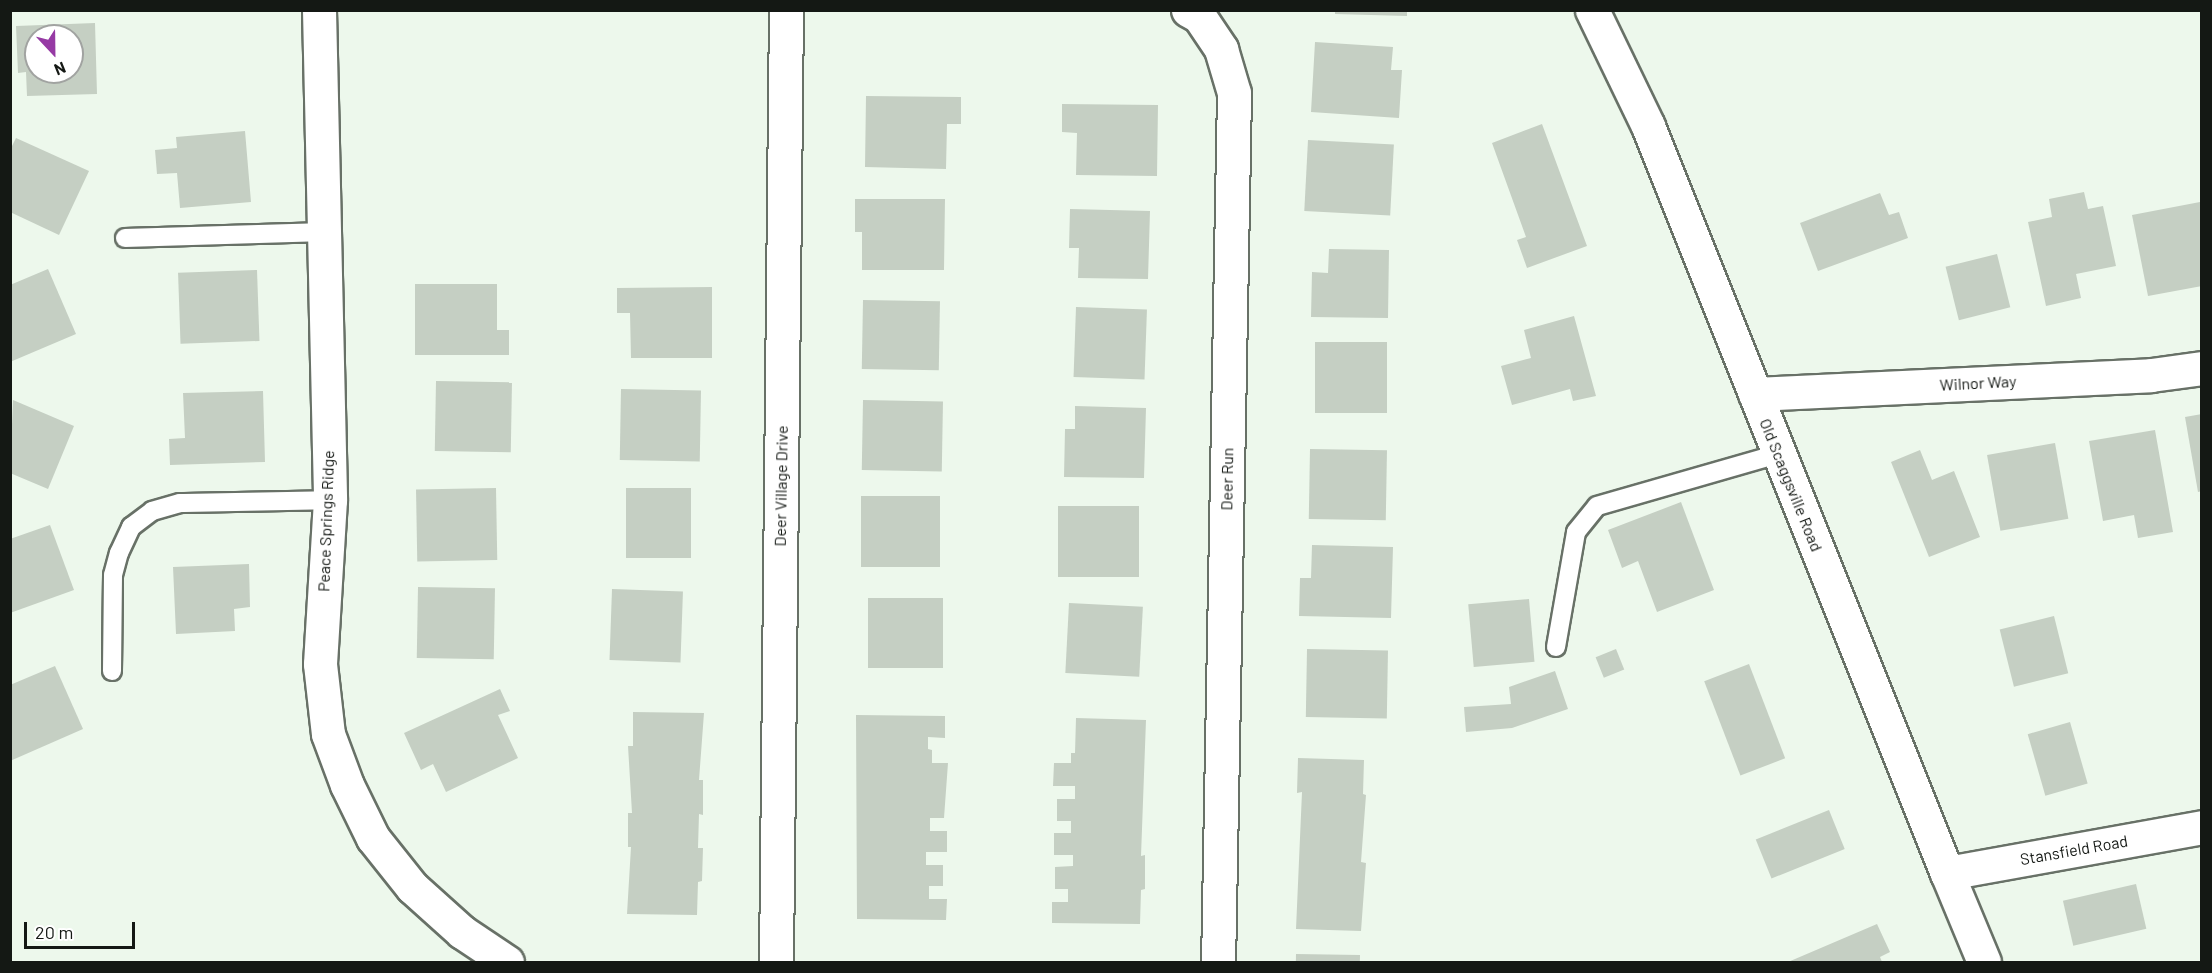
<!DOCTYPE html>
<html>
<head>
<meta charset="utf-8">
<style>
	body { margin:0 }
	#map { position:relative; width:2212px; height:973px; overflow:hidden; background:#edf8ec; font-family:Barlow,sans-serif }
	div>[style] { position:absolute }
	.building>* { inset:0; background:#c5cfc3; transform-origin:0 0 }
	.roads { filter:drop-shadow(2px 0 #687167) drop-shadow(-2px 0 #687167) drop-shadow(0 2px #687167) drop-shadow(0 -2px #687167) }
	.service>* { height:18px; margin:-9px; padding:0 9px; transform-origin:9px; border-radius:9px; background:#fff }
	.minor>* { height:33px; margin:-16.5px; padding:0 16.5px; transform-origin:16.5px; border-radius:16.5px; background:#fff }
	.tertiary>* { height:33px; margin:-16.5px; padding:0 16.5px; transform-origin:16.5px; border-radius:16.5px; background:#fff }
	span { translate:-50% -50%; white-space:nowrap; text-align:center; line-height:1.15; -webkit-text-stroke:4.5px #fff; paint-order:stroke }
	.street-label { font-size:16px; color:#141814 }
	.frame { position:absolute; inset:0; border:12px solid #141814; pointer-events:none }
	.north { position:absolute; left:24px; top:24px; width:60px; height:60px; box-sizing:border-box; background:#fff; border:2px solid #a1a3a1; border-radius:50%; rotate:158deg; font-size:16px; font-weight:700; line-height:24px; text-align:center; color:#141814 }
	.north::after { content:''; display:block; margin:auto; width:21px; height:27px; background:#963aa4; clip-path:polygon(50% 0,100% 100%,50% 72%,0 100%) }
	.scale { position:absolute; left:24px; top:922px; width:111px; height:27px; box-sizing:border-box; border:3px solid #141814; border-top:0; padding-left:8px; font-size:18px; line-height:21px; white-space:nowrap; color:#141814; -webkit-text-stroke:4px #fff; paint-order:stroke }
</style>
</head>
<body>
<div id="map">
	<div class="building">
		<div style="clip-path:polygon(1335px 10px,1407px 10px,1407px 16px,1335px 14px)"></div>
		<div style="clip-path:polygon(evenodd,95px 23px,97px 94px,27px 96px,26px 72px,18px 73px,16px 26px,95px 23px,36px 36px,72px 36px,72px 72px,36px 72px,36px 36px)"></div>
		<div style="clip-path:polygon(1315px 42px,1393px 47px,1391px 70px,1402px 70px,1399px 118px,1311px 112px)"></div>
		<div style="clip-path:polygon(866px 96px,961px 97px,961px 124px,947px 124px,946px 169px,865px 167px)"></div>
		<div style="clip-path:polygon(1062px 104px,1158px 105px,1157px 176px,1076px 175px,1077px 133px,1062px 132px)"></div>
		<div style="clip-path:polygon(1542px 124px,1587px 246px,1527px 268px,1517px 240px,1526px 237px,1492px 143px)"></div>
		<div style="clip-path:polygon(245px 131px,251px 202px,180px 208px,177px 173px,157px 174px,155px 150px,177px 148px,176px 137px)"></div>
		<div style="clip-path:polygon(16px 138px,89px 171px,59px 235px,10px 212px,10px 150px)"></div>
		<div style="left:1308px;top:140px;width:86px;height:71px;rotate:3deg"></div>
		<div style="clip-path:polygon(2084px 192px,2088px 209px,2103px 206px,2116px 266px,2076px 274px,2081px 298px,2046px 306px,2028px 222px,2052px 217px,2049px 199px)"></div>
		<div style="clip-path:polygon(1880px 193px,1889px 215px,1899px 212px,1908px 238px,1818px 271px,1800px 223px)"></div>
		<div style="clip-path:polygon(855px 199px,945px 199px,944px 270px,862px 270px,862px 232px,855px 232px)"></div>
		<div style="clip-path:polygon(2200px 202px,2202px 286px,2148px 296px,2132px 215px)"></div>
		<div style="clip-path:polygon(1070px 209px,1150px 211px,1148px 279px,1078px 278px,1079px 248px,1069px 248px)"></div>
		<div style="clip-path:polygon(1329px 249px,1389px 250px,1388px 318px,1311px 317px,1312px 272px,1328px 273px)"></div>
		<div style="left:1997px;top:254px;width:55px;height:53px;rotate:76deg"></div>
		<div style="clip-path:polygon(48px 269px,76px 334px,10px 362px,10px 285px)"></div>
		<div style="left:257px;top:270px;width:71px;height:79px;rotate:88deg"></div>
		<div style="clip-path:polygon(415px 284px,497px 284px,497px 330px,509px 330px,509px 355px,415px 355px)"></div>
		<div style="clip-path:polygon(712px 287px,712px 358px,631px 358px,630px 313px,617px 313px,617px 288px)"></div>
		<div style="left:863px;top:300px;width:77px;height:69px;rotate:1deg"></div>
		<div style="left:1076px;top:307px;width:71px;height:70px;rotate:2deg"></div>
		<div style="clip-path:polygon(1574px 316px,1596px 396px,1573px 401px,1570px 389px,1512px 405px,1501px 366px,1531px 358px,1524px 330px)"></div>
		<div style="left:1387px;top:342px;width:71px;height:72px;rotate:90deg"></div>
		<div style="left:436px;top:381px;width:76px;height:70px;rotate:1deg"></div>
		<div style="left:621px;top:389px;width:80px;height:71px;rotate:1deg"></div>
		<div style="clip-path:polygon(263px 391px,265px 462px,170px 465px,169px 439px,185px 438px,183px 393px)"></div>
		<div style="clip-path:polygon(13px 400px,74px 426px,48px 489px,10px 473px)"></div>
		<div style="left:863px;top:400px;width:80px;height:70px;rotate:1deg"></div>
		<div style="clip-path:polygon(1075px 406px,1146px 408px,1144px 478px,1064px 477px,1065px 429px,1075px 429px)"></div>
		<div style="clip-path:polygon(2202px 414px,2202px 491px,2198px 492px,2185px 417px)"></div>
		<div style="clip-path:polygon(2155px 430px,2173px 532px,2138px 538px,2134px 515px,2103px 521px,2089px 441px)"></div>
		<div style="left:2055px;top:443px;width:77px;height:69px;rotate:80deg"></div>
		<div style="left:1310px;top:449px;width:77px;height:70px;rotate:1deg"></div>
		<div style="clip-path:polygon(1920px 450px,1932px 480px,1954px 471px,1980px 537px,1929px 557px,1891px 462px)"></div>
		<div style="left:496px;top:488px;width:72px;height:80px;rotate:89deg"></div>
		<div style="left:626px;top:488px;width:65px;height:70px"></div>
		<div style="left:940px;top:496px;width:71px;height:79px;rotate:90deg"></div>
		<div style="clip-path:polygon(1681px 502px,1714px 590px,1657px 612px,1638px 561px,1622px 568px,1608px 530px)"></div>
		<div style="left:1058px;top:506px;width:81px;height:71px"></div>
		<div style="clip-path:polygon(50px 525px,74px 590px,10px 613px,10px 539px)"></div>
		<div style="clip-path:polygon(1312px 545px,1393px 547px,1391px 618px,1299px 616px,1300px 578px,1311px 578px)"></div>
		<div style="clip-path:polygon(249px 564px,250px 607px,234px 609px,235px 631px,176px 634px,173px 567px)"></div>
		<div style="left:418px;top:587px;width:77px;height:71px;rotate:1deg"></div>
		<div style="left:612px;top:589px;width:71px;height:71px;rotate:2deg"></div>
		<div style="left:868px;top:598px;width:75px;height:70px"></div>
		<div style="left:1529px;top:599px;width:63px;height:61px;rotate:85deg"></div>
		<div style="left:1069px;top:603px;width:74px;height:70px;rotate:3deg"></div>
		<div style="left:2054px;top:616px;width:59px;height:56px;rotate:76deg"></div>
		<div style="left:1307px;top:649px;width:81px;height:68px;rotate:1deg"></div>
		<div style="left:1616px;top:649px;width:22px;height:22px;rotate:68deg"></div>
		<div style="left:1749px;top:664px;width:101px;height:48px;rotate:69deg"></div>
		<div style="clip-path:polygon(55px 666px,83px 729px,10px 761px,10px 685px)"></div>
		<div style="clip-path:polygon(1555px 671px,1568px 709px,1512px 728px,1466px 732px,1464px 707px,1511px 704px,1509px 687px)"></div>
		<div style="clip-path:polygon(500px 689px,510px 711px,498px 715px,518px 758px,446px 792px,433px 764px,421px 770px,404px 733px)"></div>
		<div style="clip-path:polygon(633px 712px,704px 713px,699px 780px,703px 780px,703px 815px,699px 814px,698px 848px,703px 848px,702px 881px,698px 882px,697px 915px,627px 914px,631px 847px,628px 847px,628px 813px,632px 813px,628px 746px,633px 746px)"></div>
		<div style="clip-path:polygon(856px 715px,945px 716px,945px 738px,928px 737px,928px 749px,932px 750px,932px 763px,948px 763px,944px 818px,930px 818px,930px 831px,947px 831px,947px 852px,926px 852px,926px 865px,943px 865px,943px 886px,929px 886px,929px 899px,947px 899px,946px 920px,857px 919px)"></div>
		<div style="clip-path:polygon(1076px 718px,1146px 720px,1141px 856px,1145px 855px,1145px 889px,1141px 890px,1140px 924px,1052px 923px,1052px 902px,1068px 902px,1068px 889px,1055px 889px,1055px 867px,1073px 866px,1073px 855px,1054px 855px,1054px 833px,1071px 833px,1071px 821px,1057px 821px,1057px 799px,1075px 799px,1075px 786px,1053px 786px,1054px 763px,1071px 763px,1071px 753px,1075px 753px)"></div>
		<div style="left:2070px;top:722px;width:64px;height:44px;rotate:74deg"></div>
		<div style="clip-path:polygon(1298px 758px,1364px 760px,1363px 794px,1366px 795px,1361px 862px,1366px 863px,1361px 931px,1296px 929px,1302px 792px,1297px 793px)"></div>
		<div style="left:1829px;top:810px;width:42px;height:79px;rotate:68deg"></div>
		<div style="left:2136px;top:884px;width:46px;height:75px;rotate:77deg"></div>
		<div style="clip-path:polygon(1877px 924px,1890px 952px,1880px 957px,1882px 962px,1788px 962px)"></div>
		<div style="left:1296px;top:954px;width:64px;height:8px;rotate:1deg"></div>
	</div>
	<div class="roads">
		<div class="service">
			<div style="left:125px;top:238px;width:200px;rotate:-1.7deg"></div>
			<div style="left:1556px;top:647px;width:117px;rotate:-80.1deg"></div>
			<div style="left:1576px;top:532px;width:33px;rotate:-51deg"></div>
			<div style="left:1597px;top:506px;width:188px;rotate:-16deg"></div>
			<div style="left:112px;top:671px;width:96px;rotate:-89.4deg"></div>
			<div style="left:113px;top:575px;width:23px;rotate:-75deg"></div>
			<div style="left:119px;top:553px;width:29px;rotate:-65deg"></div>
			<div style="left:131px;top:527px;width:26px;rotate:-37deg"></div>
			<div style="left:152px;top:511px;width:29px;rotate:-16deg"></div>
			<div style="left:180px;top:503px;width:150px;rotate:-1.1deg"></div>
		</div>
		<div class="minor">
			<div style="left:319px;top:10px;width:490px;rotate:88.7deg"></div>
			<div style="left:330px;top:500px;width:164px;rotate:93.5deg"></div>
			<div style="left:320px;top:664px;width:70px;rotate:83.5deg"></div>
			<div style="left:328px;top:734px;width:54px;rotate:69.6deg"></div>
			<div style="left:347px;top:785px;width:59px;rotate:63.9deg"></div>
			<div style="left:373px;top:838px;width:63px;rotate:51.5deg"></div>
			<div style="left:412px;top:887px;width:67px;rotate:42deg"></div>
			<div style="left:462px;top:932px;width:54px;rotate:33.7deg"></div>
			<div style="left:1188px;top:10px;width:13px;rotate:29deg"></div>
			<div style="left:1199px;top:16px;width:40px;rotate:56deg"></div>
			<div style="left:1221px;top:49px;width:46px;rotate:73.5deg"></div>
			<div style="left:1234px;top:93px;width:869px;rotate:91.05deg"></div>
			<div style="left:1755px;top:394px;width:396px;rotate:-2.7deg"></div>
			<div style="left:2151px;top:375px;width:51px;rotate:-7.8deg"></div>
			<div style="left:1947px;top:873px;width:96px;rotate:67.4deg"></div>
			<div style="left:776px;top:962px;width:952px;rotate:-89.4deg"></div>
		</div>
		<div class="tertiary">
			<div style="left:1592px;top:10px;width:129px;rotate:64.2deg"></div>
			<div style="left:1648px;top:126px;width:805px;rotate:68.19deg"></div>
			<div style="left:1947px;top:873px;width:259px;rotate:-10.2deg"></div>
		</div>
	</div>
	<div class="street-label">
		<span style="left:1978px;top:383px;rotate:-3deg">Wilnor Way</span>
		<span style="left:1227px;top:479px;rotate:-89deg">Deer Run</span>
		<span style="left:1791px;top:485px;rotate:68deg">Old Scaggsville Road</span>
		<span style="left:781px;top:486px;rotate:-89deg">Deer Village Drive</span>
		<span style="left:326px;top:521px;rotate:-88deg">Peace Springs Ridge</span>
		<span style="left:2074px;top:850px;rotate:-10deg">Stansfield Road</span>
	</div>
	<div class="frame"></div>
	<div class="north">N</div>
	<div class="scale">20 m</div>
</div>
</body>
</html>
